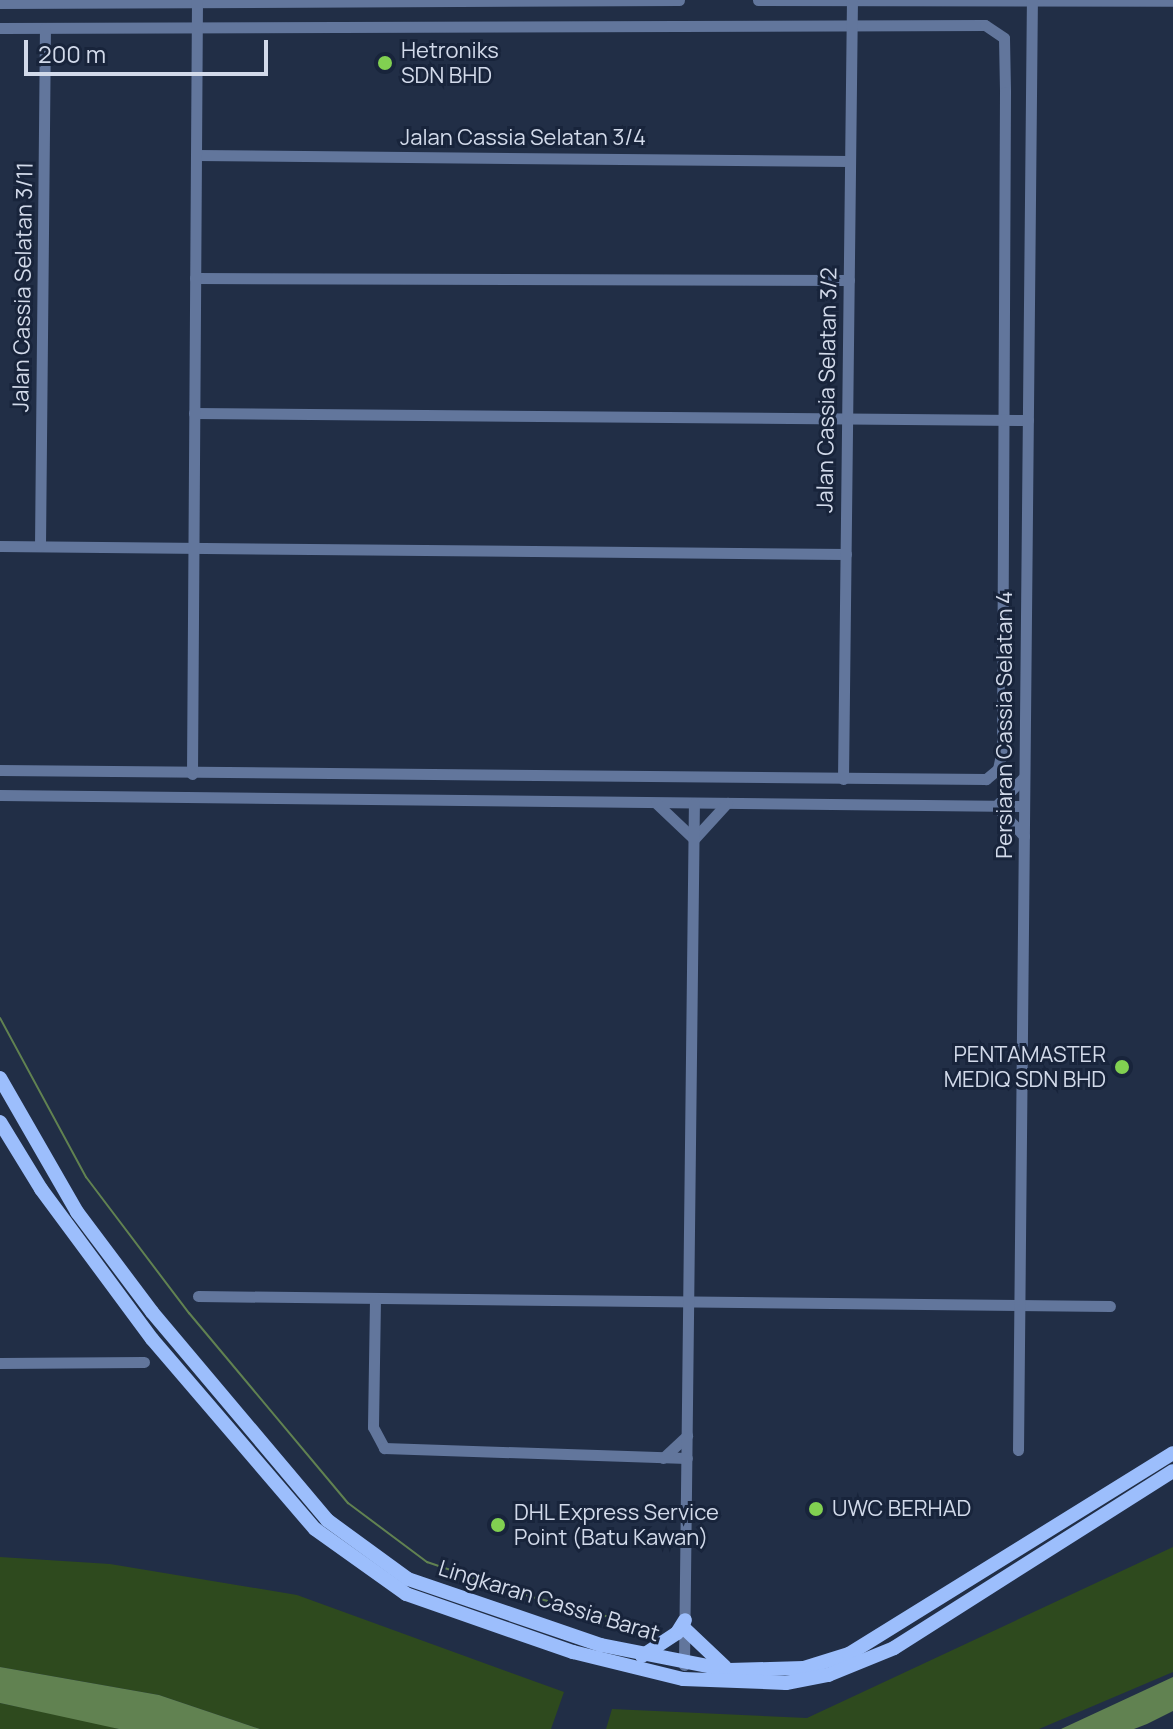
<!DOCTYPE html>
<html>
<head>
<meta charset="utf-8">
<style>
	body { margin:0 }
	#map { position:relative; width:1173px; height:1729px; overflow:hidden; background:#212e46; font-family:Manrope,sans-serif }
	div>[style] { position:absolute }
	.green>* { inset:0; background:#2e4a1e }
	.water>* { inset:0; background:#618251 }
	.stream>* { height:2px; margin:-1px; padding:0 1px; transform-origin:1px; border-radius:1px; background:#618251 }
	.minor>* { height:11px; margin:-5.5px; padding:0 5.5px; transform-origin:5.5px; border-radius:5.5px; background:#62769c }
	.major>* { height:14px; margin:-7px; padding:0 7px; transform-origin:7px; border-radius:7px; background:#9cbefc }
	.dots>* { width:22px; height:22px; translate:-50% -50%; box-sizing:border-box; border:4px solid #18243b; border-radius:50% }
	span { translate:-50% -50%; white-space:nowrap; text-align:center; line-height:1.15; -webkit-text-stroke:6px #18243b; paint-order:stroke }
	.poi-label { font-size:22px; color:#d2daea }
	.left { translate:0 -50%; text-align:left }
	.right { translate:-100% -50%; text-align:right }
	.street-label { font-size:22px; color:#d2daea }
	.scale { position:absolute; left:24px; top:40px; width:244px; height:36px; box-sizing:border-box; border:4px solid #d2daea; border-top:0; padding-left:10px; font-size:24px; line-height:28px; white-space:nowrap; color:#d2daea; -webkit-text-stroke:6px #18243b; paint-order:stroke }
</style>
</head>
<body>
<div id="map">
	<div class="green">
		<div style="clip-path:polygon(1173px 1547px,1173px 1672px,1039px 1729px,606px 1729px,612px 1709px,807px 1718px)"></div>
		<div style="clip-path:polygon(0 1557px,110px 1564px,297px 1595px,564px 1692px,551px 1729px,260px 1729px,159px 1695px,0 1667px)"></div>
		<div style="clip-path:polygon(0 1703px,97px 1723px,119px 1729px,0 1729px)"></div>
	</div>
	<div class="water">
		<div style="clip-path:polygon(0 1667px,159px 1695px,260px 1729px,119px 1729px,0 1703px)"></div>
		<div style="clip-path:polygon(1173px 1677px,1173px 1711px,1147px 1724px,1134px 1729px,1061px 1729px)"></div>
	</div>
	<div class="stream">
		<div style="left:0;top:1018px;width:181px;rotate:61.6deg"></div>
		<div style="left:86px;top:1177px;width:171px;rotate:52.9deg"></div>
		<div style="left:189px;top:1313px;width:248px;rotate:50.1deg"></div>
		<div style="left:348px;top:1503px;width:99px;rotate:36.8deg"></div>
		<div style="left:427px;top:1562px;width:99px;rotate:18.8deg"></div>
		<div style="left:521px;top:1594px;width:115px;rotate:14.6deg"></div>
	</div>
	<div class="minor">
		<div style="left:758px;top:0;width:415px;rotate:0.1deg"></div>
		<div style="left:0;top:3px;width:679px;rotate:-0.25deg"></div>
		<div style="left:0;top:28px;width:985px;rotate:-0.17deg"></div>
		<div style="left:985px;top:25px;width:23px;rotate:34deg"></div>
		<div style="left:1004px;top:38px;width:54px;rotate:88.9deg"></div>
		<div style="left:1005px;top:92px;width:658px;rotate:90.26deg"></div>
		<div style="left:1002px;top:750px;width:19px;rotate:102deg"></div>
		<div style="left:998px;top:769px;width:16px;rotate:140deg"></div>
		<div style="left:986px;top:779px;width:986px;rotate:-179.48deg"></div>
		<div style="left:196px;top:155px;width:654px;rotate:0.53deg"></div>
		<div style="left:195px;top:278px;width:654px;rotate:0.18deg"></div>
		<div style="left:194px;top:413px;width:834px;rotate:0.48deg"></div>
		<div style="left:0;top:546px;width:846px;rotate:0.54deg"></div>
		<div style="left:40px;top:546px;width:518px;rotate:-89.45deg"></div>
		<div style="left:192px;top:774px;width:774px;rotate:-89.63deg"></div>
		<div style="left:843px;top:779px;width:778px;rotate:-89.34deg"></div>
		<div style="left:0;top:795px;width:1024px;rotate:0.62deg"></div>
		<div style="left:656px;top:803px;width:52px;rotate:43.5deg"></div>
		<div style="left:694px;top:839px;width:49px;rotate:-47.5deg"></div>
		<div style="left:1024px;top:836px;width:41px;rotate:-133deg"></div>
		<div style="left:996px;top:806px;width:40px;rotate:-46deg"></div>
		<div style="left:198px;top:1296px;width:912px;rotate:0.63deg"></div>
		<div style="left:375px;top:1299px;width:128px;rotate:90.9deg"></div>
		<div style="left:373px;top:1427px;width:24px;rotate:62deg"></div>
		<div style="left:384px;top:1448px;width:303px;rotate:1.9deg"></div>
		<div style="left:0;top:1363px;width:144px;rotate:-0.4deg"></div>
		<div style="left:1018px;top:1450px;width:1450px;rotate:-89.45deg"></div>
		<div style="left:663px;top:1458px;width:33px;rotate:-43deg"></div>
		<div style="left:684px;top:1665px;width:862px;rotate:-89.34deg"></div>
	</div>
	<div class="major">
		<div style="left:0;top:1078px;width:155px;rotate:60.1deg"></div>
		<div style="left:77px;top:1212px;width:125px;rotate:53.1deg"></div>
		<div style="left:152px;top:1312px;width:272px;rotate:49.9deg"></div>
		<div style="left:327px;top:1520px;width:100px;rotate:36.1deg"></div>
		<div style="left:408px;top:1579px;width:204px;rotate:18.9deg"></div>
		<div style="left:601px;top:1645px;width:130px;rotate:11.1deg"></div>
		<div style="left:729px;top:1670px;width:75px;rotate:-1.5deg"></div>
		<div style="left:804px;top:1668px;width:47px;rotate:-17.3deg"></div>
		<div style="left:849px;top:1654px;width:381px;rotate:-31.8deg"></div>
		<div style="left:0;top:1122px;width:79px;rotate:58.5deg"></div>
		<div style="left:41px;top:1189px;width:187px;rotate:53.5deg"></div>
		<div style="left:152px;top:1339px;width:250px;rotate:49.4deg"></div>
		<div style="left:315px;top:1529px;width:112px;rotate:35.5deg"></div>
		<div style="left:406px;top:1594px;width:177px;rotate:19.2deg"></div>
		<div style="left:573px;top:1652px;width:113px;rotate:13.8deg"></div>
		<div style="left:683px;top:1679px;width:103px;rotate:2.2deg"></div>
		<div style="left:786px;top:1683px;width:43px;rotate:-10.8deg"></div>
		<div style="left:828px;top:1675px;width:71px;rotate:-22.2deg"></div>
		<div style="left:894px;top:1648px;width:330px;rotate:-32.4deg"></div>
		<div style="left:685px;top:1629px;width:55px;rotate:43.5deg"></div>
		<div style="left:642px;top:1656px;width:42px;rotate:-33.3deg"></div>
		<div style="left:677px;top:1633px;width:15px;rotate:-58deg"></div>
	</div>
	<div class="dots">
		<div style="left:385px;top:63px;background:#81d051"></div>
		<div style="left:1122px;top:1067px;background:#81d051"></div>
		<div style="left:816px;top:1509px;background:#81d051"></div>
		<div style="left:498px;top:1525px;background:#81d051"></div>
	</div>
	<div class="poi-label">
		<span class="left" style="left:401px;top:63px">Hetroniks<br>SDN BHD</span>
		<span class="right" style="left:1106px;top:1067px">PENTAMASTER<br>MEDIQ SDN BHD</span>
		<span class="left" style="left:832px;top:1509px">UWC BERHAD</span>
		<span class="left" style="left:514px;top:1525px">DHL Express Service<br>Point (Batu Kawan)</span>
	</div>
	<div class="street-label">
		<span style="left:523px;top:138px">Jalan Cassia Selatan 3/4</span>
		<span style="left:23px;top:287px;rotate:-89deg">Jalan Cassia Selatan 3/11</span>
		<span style="left:827px;top:390px;rotate:-89deg">Jalan Cassia Selatan 3/2</span>
		<span style="left:1005px;top:725px;rotate:-90deg">Persiaran Cassia Selatan 4</span>
		<span style="left:549px;top:1601px;rotate:17deg">Lingkaran Cassia Barat</span>
	</div>
	<div class="scale">200 m</div>
</div>
</body>
</html>
